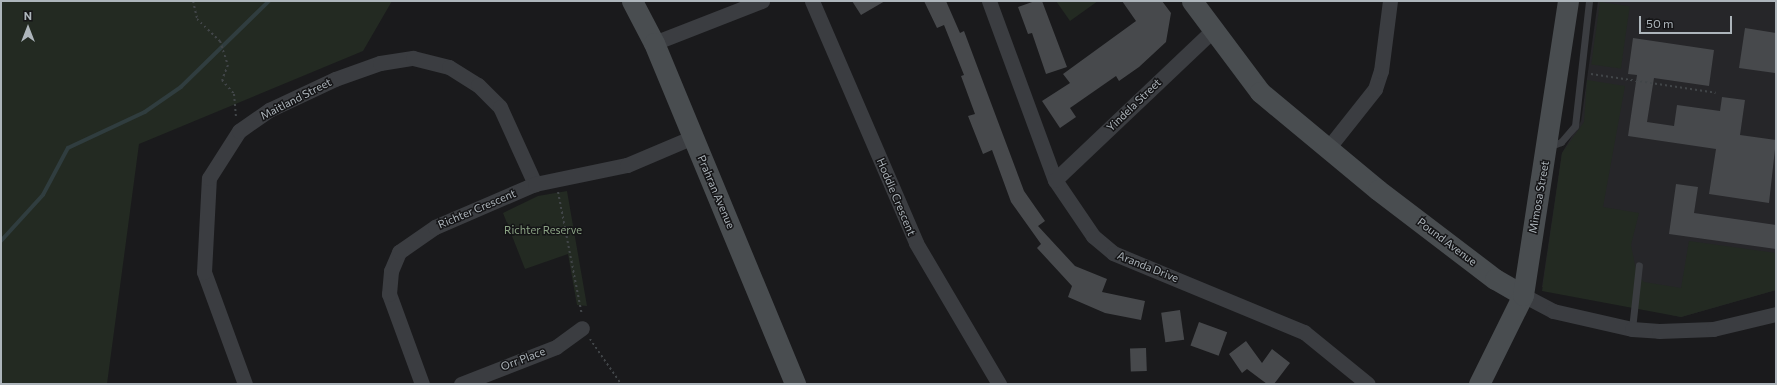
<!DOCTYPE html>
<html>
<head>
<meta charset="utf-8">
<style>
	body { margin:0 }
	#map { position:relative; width:1777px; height:385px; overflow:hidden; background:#1a1a1c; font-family:Commissioner,sans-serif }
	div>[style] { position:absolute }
	.built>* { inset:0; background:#262629 }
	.green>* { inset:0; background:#232a22; transform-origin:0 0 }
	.stream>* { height:3.5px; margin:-1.75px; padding:0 1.75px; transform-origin:1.75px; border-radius:1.75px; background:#303d3f }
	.building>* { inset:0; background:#47494c; transform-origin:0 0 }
	.path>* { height:2px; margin-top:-1px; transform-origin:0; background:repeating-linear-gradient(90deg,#414548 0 2px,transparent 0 5px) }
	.lane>* { height:7px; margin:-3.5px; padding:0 3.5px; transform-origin:3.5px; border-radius:3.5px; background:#3b3d41 }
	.street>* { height:15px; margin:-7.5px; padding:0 7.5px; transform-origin:7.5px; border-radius:7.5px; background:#3b3d41 }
	.secondary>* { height:21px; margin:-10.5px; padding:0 10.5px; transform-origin:10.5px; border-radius:10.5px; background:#494d50 }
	span { translate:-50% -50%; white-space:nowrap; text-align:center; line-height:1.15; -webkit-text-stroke:3px #151517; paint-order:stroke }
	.street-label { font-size:11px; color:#adb5bb }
	.park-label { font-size:11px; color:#8ca485 }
	.frame { position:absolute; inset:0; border:2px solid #adb5bb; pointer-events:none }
	.north { position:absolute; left:8px; top:8px; width:40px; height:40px; -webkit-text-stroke:3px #151517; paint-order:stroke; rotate:0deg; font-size:11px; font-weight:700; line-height:16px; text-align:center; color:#adb5bb }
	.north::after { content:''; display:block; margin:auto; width:14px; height:18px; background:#adb5bb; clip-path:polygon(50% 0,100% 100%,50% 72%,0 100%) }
	.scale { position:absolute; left:1639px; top:16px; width:93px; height:18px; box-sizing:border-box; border:2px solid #adb5bb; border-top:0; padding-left:5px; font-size:12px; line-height:14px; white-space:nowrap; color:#adb5bb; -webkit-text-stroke:3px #151517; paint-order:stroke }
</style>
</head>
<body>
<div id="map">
	<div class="built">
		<div style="clip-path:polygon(1598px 1px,1776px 1px,1776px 290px,1681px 317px,1542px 287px,1562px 153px,1581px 121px)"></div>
	</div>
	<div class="green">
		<div style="clip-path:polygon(1px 1px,392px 1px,363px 51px,139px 144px,107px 384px,1px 384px)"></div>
		<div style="clip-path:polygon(1056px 1px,1098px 1px,1070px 21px)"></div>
		<div style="left:1600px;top:2px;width:30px;height:63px;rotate:8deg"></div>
		<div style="clip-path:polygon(1587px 80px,1625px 86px,1603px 207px,1639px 213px,1631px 245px,1637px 275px,1644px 282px,1681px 288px,1689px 241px,1776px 253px,1776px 290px,1681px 317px,1542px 291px,1562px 153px,1584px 122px)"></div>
		<div style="clip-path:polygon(567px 191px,587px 306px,577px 305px,568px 254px,525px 269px,503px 213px,538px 196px)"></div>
	</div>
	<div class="stream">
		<div style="left:1px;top:241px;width:62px;rotate:-47.6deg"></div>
		<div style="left:43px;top:195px;width:53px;rotate:-62deg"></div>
		<div style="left:68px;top:148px;width:85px;rotate:-25.1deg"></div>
		<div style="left:145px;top:112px;width:44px;rotate:-34.8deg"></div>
		<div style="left:181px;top:87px;width:123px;rotate:-44.3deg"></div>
	</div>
	<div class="building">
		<div style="clip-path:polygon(852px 1px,885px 1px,861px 15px)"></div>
		<div style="clip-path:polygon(924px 1px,946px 1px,960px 33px,964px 31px,1024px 191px,1045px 221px,1038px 226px,1075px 266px,1107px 279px,1102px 292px,1145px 301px,1141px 320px,1105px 313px,1068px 297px,1072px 286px,1037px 248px,1041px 244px,1011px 202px,992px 150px,983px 154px,968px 116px,975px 114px,961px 76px,964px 75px,944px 25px,937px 28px)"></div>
		<div style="clip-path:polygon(1035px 1px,1042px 1px,1067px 67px,1046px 74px,1032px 33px,1028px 34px,1018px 7px)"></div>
		<div style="clip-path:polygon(1122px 1px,1162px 1px,1171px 13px,1166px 42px,1139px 67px,1119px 81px,1116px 76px,1070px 108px,1076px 117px,1060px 128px,1042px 101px,1070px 83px,1063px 74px,1136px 21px)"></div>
		<div style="clip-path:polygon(1745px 28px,1776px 33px,1775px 73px,1739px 68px)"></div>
		<div style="clip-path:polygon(1633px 38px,1714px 50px,1709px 86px,1654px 78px,1647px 122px,1674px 126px,1677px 105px,1720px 111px,1722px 97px,1745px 100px,1740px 135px,1776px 140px,1769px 203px,1709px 194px,1716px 149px,1628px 136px,1637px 75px,1628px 74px)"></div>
		<div style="clip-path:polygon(1676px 184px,1698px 187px,1694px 213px,1776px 225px,1776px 249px,1669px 234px)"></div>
		<div style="left:1180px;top:310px;width:30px;height:19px;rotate:82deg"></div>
		<div style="left:1199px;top:322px;width:30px;height:25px;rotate:20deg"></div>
		<div style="clip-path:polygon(1246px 341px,1262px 363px,1272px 349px,1290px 363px,1274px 384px,1267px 384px,1247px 369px,1242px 373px,1229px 354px)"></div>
		<div style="left:1146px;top:348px;width:23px;height:16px;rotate:88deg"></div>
	</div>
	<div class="path">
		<div style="left:193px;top:1px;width:18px;rotate:77deg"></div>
		<div style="left:197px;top:19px;width:32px;rotate:44deg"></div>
		<div style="left:220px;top:41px;width:25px;rotate:72deg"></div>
		<div style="left:228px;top:65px;width:16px;rotate:112deg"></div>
		<div style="left:222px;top:80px;width:18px;rotate:49deg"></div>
		<div style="left:234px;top:94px;width:24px;rotate:85deg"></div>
		<div style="left:1591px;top:74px;width:126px;rotate:8.6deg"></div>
		<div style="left:558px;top:192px;width:125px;rotate:79deg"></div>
		<div style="left:590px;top:339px;width:55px;rotate:55.4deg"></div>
	</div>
	<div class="lane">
		<div style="left:1548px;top:147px;width:14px;rotate:-21deg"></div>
		<div style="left:1561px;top:142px;width:21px;rotate:-49deg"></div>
		<div style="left:1575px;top:126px;width:126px;rotate:-83.6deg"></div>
		<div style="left:1632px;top:329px;width:64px;rotate:-83.8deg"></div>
	</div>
	<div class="street">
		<div style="left:812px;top:1px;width:263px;rotate:66.7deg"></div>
		<div style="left:916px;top:243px;width:164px;rotate:59.5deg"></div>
		<div style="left:989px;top:1px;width:191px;rotate:69.8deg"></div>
		<div style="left:1055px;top:180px;width:68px;rotate:55.8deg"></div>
		<div style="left:1093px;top:236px;width:26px;rotate:40deg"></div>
		<div style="left:1113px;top:253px;width:207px;rotate:22.5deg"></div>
		<div style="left:1304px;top:332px;width:82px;rotate:39.1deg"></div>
		<div style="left:654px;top:43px;width:116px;rotate:-21.3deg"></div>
		<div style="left:1329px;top:147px;width:74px;rotate:-51.6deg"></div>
		<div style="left:1375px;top:89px;width:19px;rotate:-72deg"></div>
		<div style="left:1381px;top:71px;width:71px;rotate:-82.7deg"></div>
		<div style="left:1055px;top:180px;width:218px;rotate:-43.5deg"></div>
		<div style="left:1523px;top:295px;width:34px;rotate:28deg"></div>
		<div style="left:1553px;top:311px;width:81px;rotate:12.8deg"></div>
		<div style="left:1632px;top:329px;width:27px;rotate:4deg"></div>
		<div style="left:1659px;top:331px;width:54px;rotate:-2.1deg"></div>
		<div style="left:1713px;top:329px;width:65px;rotate:-13.4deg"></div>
		<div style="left:245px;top:384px;width:119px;rotate:-110.1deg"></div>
		<div style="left:204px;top:272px;width:94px;rotate:-87deg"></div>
		<div style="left:209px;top:178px;width:56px;rotate:-57.4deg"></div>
		<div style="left:239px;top:131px;width:37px;rotate:-35deg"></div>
		<div style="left:269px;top:110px;width:73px;rotate:-25.2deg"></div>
		<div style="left:335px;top:79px;width:48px;rotate:-19.6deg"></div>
		<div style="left:380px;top:63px;width:33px;rotate:-9deg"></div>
		<div style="left:413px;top:58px;width:37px;rotate:14deg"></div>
		<div style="left:449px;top:67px;width:34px;rotate:32deg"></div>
		<div style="left:478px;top:85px;width:31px;rotate:45deg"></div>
		<div style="left:500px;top:107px;width:85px;rotate:65.6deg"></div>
		<div style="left:422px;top:384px;width:96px;rotate:-110.1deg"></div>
		<div style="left:389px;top:294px;width:23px;rotate:-85deg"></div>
		<div style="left:391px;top:271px;width:21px;rotate:-67deg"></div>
		<div style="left:399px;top:252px;width:44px;rotate:-34.8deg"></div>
		<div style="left:435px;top:227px;width:109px;rotate:-23.3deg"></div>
		<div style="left:535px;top:184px;width:94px;rotate:-11.7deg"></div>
		<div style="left:627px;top:165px;width:72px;rotate:-23deg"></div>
		<div style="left:461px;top:384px;width:102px;rotate:-21.3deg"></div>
		<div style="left:556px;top:347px;width:32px;rotate:-36deg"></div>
	</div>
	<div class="secondary">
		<div style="left:632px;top:1px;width:47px;rotate:62.4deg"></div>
		<div style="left:654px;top:43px;width:369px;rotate:67.5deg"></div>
		<div style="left:1192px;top:1px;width:114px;rotate:53.2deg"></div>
		<div style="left:1260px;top:92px;width:153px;rotate:39.7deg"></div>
		<div style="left:1378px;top:190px;width:147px;rotate:37.3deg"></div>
		<div style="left:1495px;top:279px;width:32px;rotate:30deg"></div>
		<div style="left:1479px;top:384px;width:99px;rotate:-63.7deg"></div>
		<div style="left:1523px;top:295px;width:297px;rotate:-81.3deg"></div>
	</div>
	<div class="street-label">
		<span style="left:296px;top:99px;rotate:-27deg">Maitland Street</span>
		<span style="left:1134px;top:105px;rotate:-44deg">Yindela Street</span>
		<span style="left:716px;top:192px;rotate:67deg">Prahran Avenue</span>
		<span style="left:896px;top:197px;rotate:67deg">Hoddle Crescent</span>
		<span style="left:1539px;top:197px;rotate:-80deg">Mimosa Street</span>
		<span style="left:477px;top:209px;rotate:-23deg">Richter Crescent</span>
		<span style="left:1447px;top:242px;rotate:37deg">Pound Avenue</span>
		<span style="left:1148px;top:267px;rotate:22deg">Aranda Drive</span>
		<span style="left:523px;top:359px;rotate:-21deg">Orr Place</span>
	</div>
	<div class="park-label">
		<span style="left:543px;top:230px">Richter Reserve</span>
	</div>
	<div class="frame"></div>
	<div class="north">N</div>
	<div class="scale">50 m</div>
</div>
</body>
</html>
